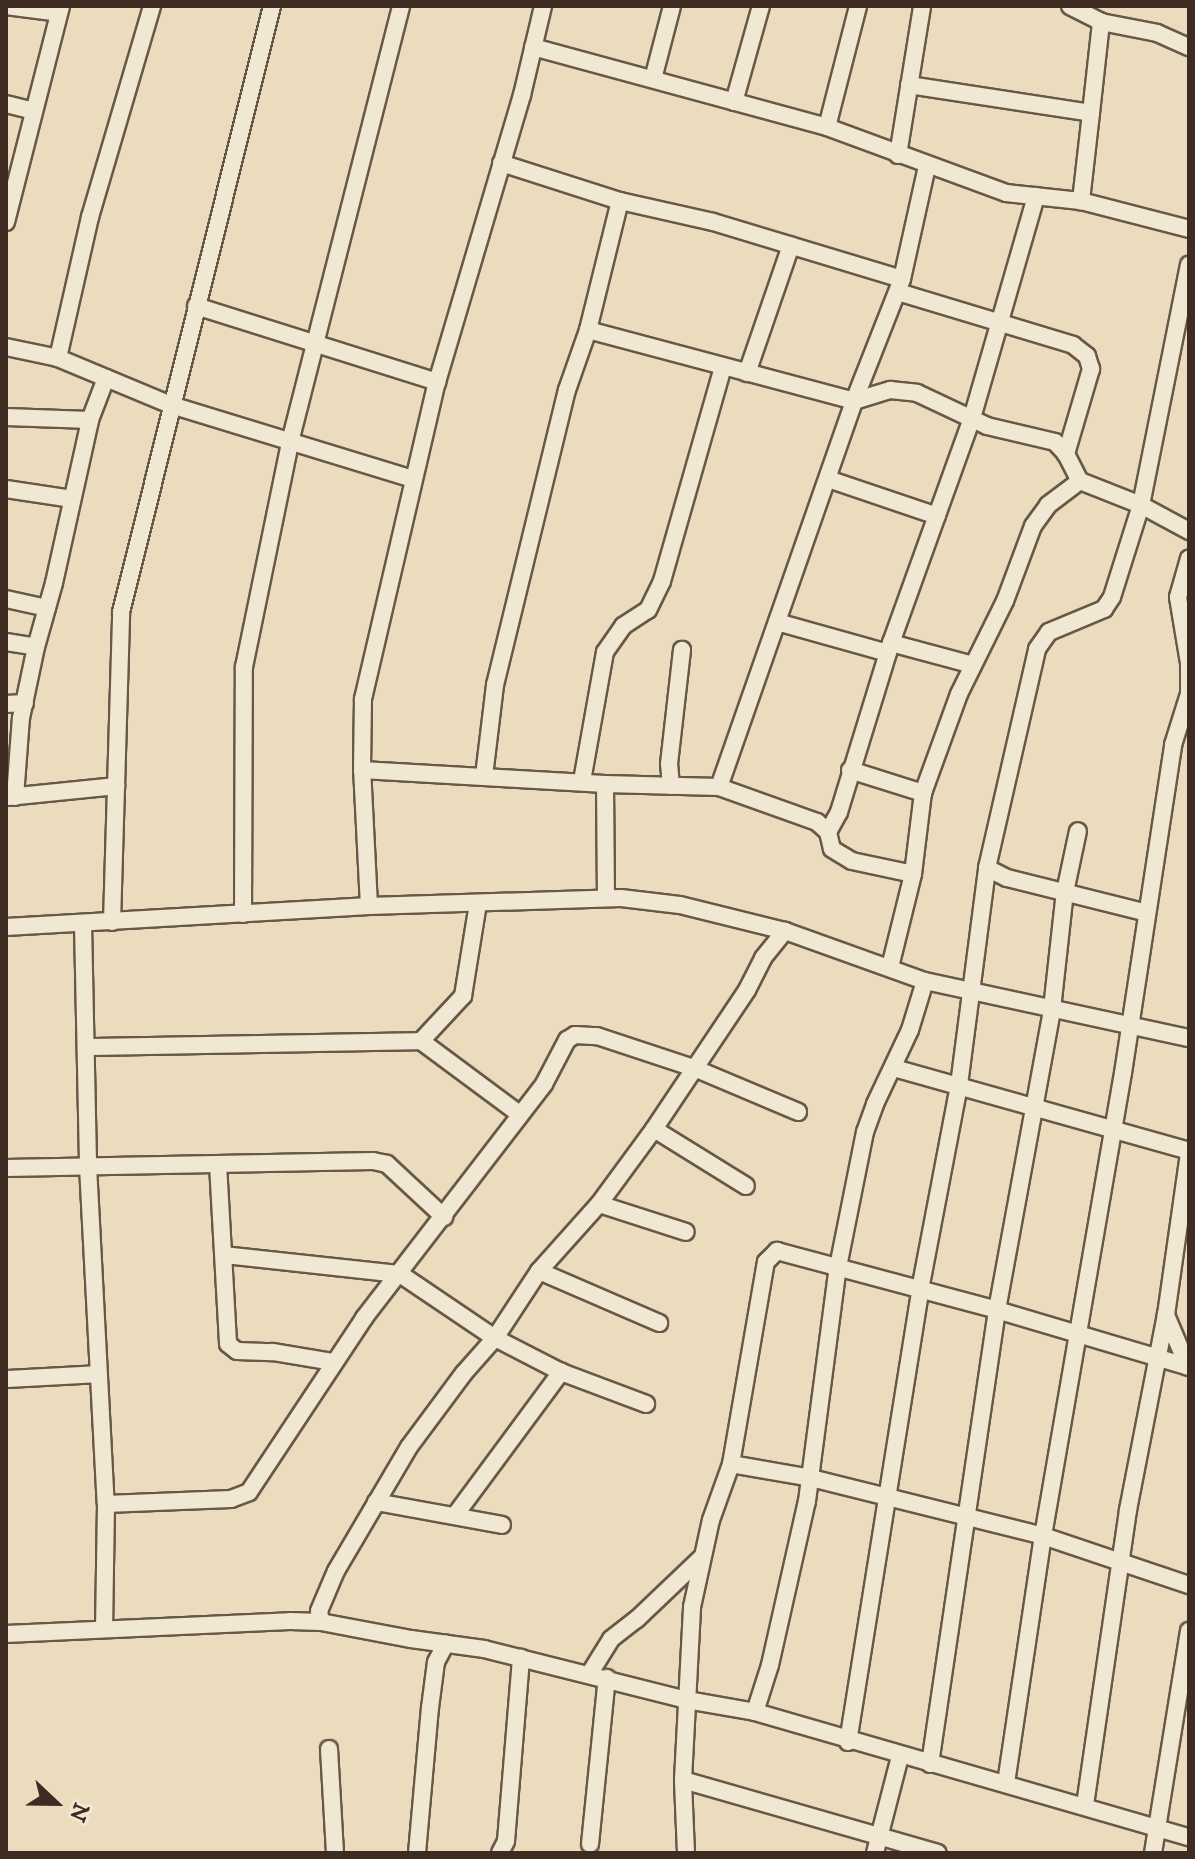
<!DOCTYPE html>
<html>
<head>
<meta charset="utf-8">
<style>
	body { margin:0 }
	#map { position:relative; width:1195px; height:1859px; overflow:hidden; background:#eadcbc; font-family:"IM FELL DW Pica",serif }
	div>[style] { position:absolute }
	.roads { filter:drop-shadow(2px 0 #695748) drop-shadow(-2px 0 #695748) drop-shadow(0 2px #695748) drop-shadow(0 -2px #695748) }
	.minor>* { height:16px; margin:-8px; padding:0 8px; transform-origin:8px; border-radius:8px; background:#f1e8d3 }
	span { translate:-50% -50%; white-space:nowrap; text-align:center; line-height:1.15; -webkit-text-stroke:8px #f1e8d3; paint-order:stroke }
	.frame { position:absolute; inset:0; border:8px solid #3e2b22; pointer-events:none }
	.north { position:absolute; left:16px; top:1763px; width:80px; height:80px; -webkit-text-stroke:6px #f1e8d3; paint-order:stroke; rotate:112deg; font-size:22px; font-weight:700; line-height:32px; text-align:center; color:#3e2b22 }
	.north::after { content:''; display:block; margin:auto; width:28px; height:36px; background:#3e2b22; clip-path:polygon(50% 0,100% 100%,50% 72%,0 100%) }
</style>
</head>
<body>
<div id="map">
	<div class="roads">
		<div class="minor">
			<div style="left:6px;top:6px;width:53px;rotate:7.5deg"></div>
			<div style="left:1070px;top:6px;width:35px;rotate:27deg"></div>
			<div style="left:1101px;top:22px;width:57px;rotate:11.1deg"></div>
			<div style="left:1157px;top:33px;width:35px;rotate:24deg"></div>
			<div style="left:533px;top:47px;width:305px;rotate:15.2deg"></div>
			<div style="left:827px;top:127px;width:191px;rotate:20.2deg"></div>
			<div style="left:1006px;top:193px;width:75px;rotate:6.1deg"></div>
			<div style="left:1081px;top:201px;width:112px;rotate:14.5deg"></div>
			<div style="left:653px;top:79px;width:75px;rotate:-75.4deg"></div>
			<div style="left:909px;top:85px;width:184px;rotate:8.7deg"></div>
			<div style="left:1091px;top:113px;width:89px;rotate:96.5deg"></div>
			<div style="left:734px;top:102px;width:100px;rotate:-74.3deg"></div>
			<div style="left:6px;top:104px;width:29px;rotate:14deg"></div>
			<div style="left:1091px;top:113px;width:92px;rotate:-83.7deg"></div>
			<div style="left:827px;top:127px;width:125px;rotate:-75.6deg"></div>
			<div style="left:898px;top:155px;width:151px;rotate:-80.8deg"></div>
			<div style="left:501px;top:163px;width:125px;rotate:17.7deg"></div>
			<div style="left:620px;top:201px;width:95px;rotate:12.7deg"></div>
			<div style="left:713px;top:222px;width:197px;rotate:16.8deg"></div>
			<div style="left:6px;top:222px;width:223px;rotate:-75.7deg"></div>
			<div style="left:898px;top:292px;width:183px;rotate:16.8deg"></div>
			<div style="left:1073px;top:345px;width:18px;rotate:38deg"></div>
			<div style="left:1087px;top:356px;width:14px;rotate:73deg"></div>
			<div style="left:1091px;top:369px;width:89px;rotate:106.4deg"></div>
			<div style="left:196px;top:306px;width:253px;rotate:17.5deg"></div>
			<div style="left:588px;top:330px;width:275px;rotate:14.9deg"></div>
			<div style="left:854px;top:401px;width:38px;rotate:-17deg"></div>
			<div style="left:890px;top:390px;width:27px;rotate:6deg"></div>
			<div style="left:917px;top:393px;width:77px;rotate:25.2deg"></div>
			<div style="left:987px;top:426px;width:70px;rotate:13.2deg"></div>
			<div style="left:1055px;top:442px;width:16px;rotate:47deg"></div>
			<div style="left:1066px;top:454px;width:30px;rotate:63deg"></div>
			<div style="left:1080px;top:481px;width:66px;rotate:21.5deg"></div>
			<div style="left:1141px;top:505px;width:55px;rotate:28.4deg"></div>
			<div style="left:6px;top:347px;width:53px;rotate:11.9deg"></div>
			<div style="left:58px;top:358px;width:122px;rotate:22.6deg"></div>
			<div style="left:171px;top:405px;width:253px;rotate:17deg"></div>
			<div style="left:58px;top:358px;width:145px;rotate:-77.2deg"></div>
			<div style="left:90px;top:217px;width:220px;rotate:-73.6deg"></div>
			<div style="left:747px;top:373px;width:135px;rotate:-71deg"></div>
			<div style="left:6px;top:417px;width:84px;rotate:2deg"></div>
			<div style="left:828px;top:479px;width:115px;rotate:18.7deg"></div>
			<div style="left:6px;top:489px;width:67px;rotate:8.6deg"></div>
			<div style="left:6px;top:599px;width:42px;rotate:12.4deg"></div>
			<div style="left:777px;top:622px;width:115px;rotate:15.6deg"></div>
			<div style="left:6px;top:642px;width:30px;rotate:9deg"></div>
			<div style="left:891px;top:643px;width:85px;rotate:15deg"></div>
			<div style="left:6px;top:704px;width:19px;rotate:-3deg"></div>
			<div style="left:362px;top:770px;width:243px;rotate:3.3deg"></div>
			<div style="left:605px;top:784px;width:114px;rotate:1.5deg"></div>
			<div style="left:719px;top:787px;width:409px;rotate:-70.7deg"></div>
			<div style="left:854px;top:401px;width:131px;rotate:-68.5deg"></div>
			<div style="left:902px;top:279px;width:116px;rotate:-77.5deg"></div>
			<div style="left:850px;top:770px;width:77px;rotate:17.5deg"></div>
			<div style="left:484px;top:776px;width:92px;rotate:-83.1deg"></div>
			<div style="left:495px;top:685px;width:304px;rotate:-76.3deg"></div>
			<div style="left:567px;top:390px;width:64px;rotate:-70.7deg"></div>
			<div style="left:588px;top:330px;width:133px;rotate:-76.1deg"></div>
			<div style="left:582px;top:781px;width:131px;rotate:-79.9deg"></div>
			<div style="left:605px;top:652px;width:32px;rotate:-55deg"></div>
			<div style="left:623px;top:626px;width:30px;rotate:-33deg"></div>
			<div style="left:648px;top:610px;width:32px;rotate:-64deg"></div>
			<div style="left:662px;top:581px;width:223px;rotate:-74.1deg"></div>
			<div style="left:605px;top:784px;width:114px;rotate:89.5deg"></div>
			<div style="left:671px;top:786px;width:22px;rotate:-95deg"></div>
			<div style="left:669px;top:764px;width:115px;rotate:-83.5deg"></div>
			<div style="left:719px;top:787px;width:104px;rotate:19.7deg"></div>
			<div style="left:817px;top:822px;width:15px;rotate:42deg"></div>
			<div style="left:828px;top:832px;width:17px;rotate:77deg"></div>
			<div style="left:832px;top:849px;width:23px;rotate:31deg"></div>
			<div style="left:852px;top:861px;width:62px;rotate:12deg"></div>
			<div style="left:8px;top:797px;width:109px;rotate:-5.8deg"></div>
			<div style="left:15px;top:797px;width:79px;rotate:-85.7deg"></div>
			<div style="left:21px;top:718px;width:73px;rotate:-78.1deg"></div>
			<div style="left:36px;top:647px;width:66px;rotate:-74.3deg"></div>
			<div style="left:54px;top:583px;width:167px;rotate:-77.5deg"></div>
			<div style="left:90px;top:420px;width:45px;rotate:-69.1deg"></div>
			<div style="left:828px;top:832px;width:23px;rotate:-61deg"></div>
			<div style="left:839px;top:812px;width:177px;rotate:-72.9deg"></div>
			<div style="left:891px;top:643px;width:239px;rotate:-70.2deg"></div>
			<div style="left:972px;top:418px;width:231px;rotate:-73.9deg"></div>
			<div style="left:987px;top:868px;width:225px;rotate:-77.1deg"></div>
			<div style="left:1037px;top:649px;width:21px;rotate:-55deg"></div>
			<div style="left:1049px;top:632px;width:60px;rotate:-22.7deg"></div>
			<div style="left:1104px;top:609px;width:14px;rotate:-56deg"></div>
			<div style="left:1112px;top:597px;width:96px;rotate:-72.5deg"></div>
			<div style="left:1141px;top:505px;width:245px;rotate:-78.7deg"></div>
			<div style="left:369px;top:906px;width:136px;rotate:-92.9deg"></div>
			<div style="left:362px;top:770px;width:71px;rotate:-89.2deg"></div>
			<div style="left:363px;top:699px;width:326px;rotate:-76.9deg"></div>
			<div style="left:437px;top:382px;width:299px;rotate:-73.5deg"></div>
			<div style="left:522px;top:95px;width:91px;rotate:-76.7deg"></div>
			<div style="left:243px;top:914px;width:247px;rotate:-89.8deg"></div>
			<div style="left:244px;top:667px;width:230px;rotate:-78.4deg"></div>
			<div style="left:290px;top:442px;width:450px;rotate:-75.7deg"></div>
			<div style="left:112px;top:922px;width:310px;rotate:-88.3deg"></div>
			<div style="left:121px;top:612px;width:625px;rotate:-76.01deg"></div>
			<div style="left:83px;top:924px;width:242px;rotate:88.8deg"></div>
			<div style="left:88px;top:1166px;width:338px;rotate:87deg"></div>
			<div style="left:106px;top:1504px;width:123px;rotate:90.9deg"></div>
			<div style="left:6px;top:927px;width:364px;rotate:-3.3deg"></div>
			<div style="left:369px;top:906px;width:252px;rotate:-1.8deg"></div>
			<div style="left:621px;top:898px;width:59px;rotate:6.8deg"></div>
			<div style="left:680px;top:905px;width:108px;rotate:13.9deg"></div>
			<div style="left:785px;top:931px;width:149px;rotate:19.7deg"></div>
			<div style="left:925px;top:981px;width:270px;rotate:12.2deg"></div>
			<div style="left:890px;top:967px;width:96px;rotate:-76.1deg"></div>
			<div style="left:913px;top:874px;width:82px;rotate:-83deg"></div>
			<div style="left:923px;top:793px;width:105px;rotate:-70deg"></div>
			<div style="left:959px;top:694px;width:104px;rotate:-63.7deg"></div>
			<div style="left:1005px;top:601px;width:80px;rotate:-69.5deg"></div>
			<div style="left:1033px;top:526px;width:26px;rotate:-54deg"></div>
			<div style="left:1048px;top:505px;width:40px;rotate:-37deg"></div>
			<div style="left:421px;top:1041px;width:62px;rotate:-47deg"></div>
			<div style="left:463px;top:996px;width:94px;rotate:-80.8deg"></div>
			<div style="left:86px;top:1047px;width:335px;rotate:-1deg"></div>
			<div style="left:421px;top:1041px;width:121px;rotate:36.6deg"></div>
			<div style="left:894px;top:1068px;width:306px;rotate:15.7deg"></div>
			<div style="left:654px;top:1129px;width:108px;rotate:31.8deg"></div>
			<div style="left:218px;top:1164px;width:180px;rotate:86.8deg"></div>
			<div style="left:228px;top:1344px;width:11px;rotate:38deg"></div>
			<div style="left:237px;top:1351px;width:36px;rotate:2deg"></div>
			<div style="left:273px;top:1352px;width:61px;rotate:9.5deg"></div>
			<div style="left:6px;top:1168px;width:367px;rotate:-1.1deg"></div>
			<div style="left:373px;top:1161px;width:14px;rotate:12deg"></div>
			<div style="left:387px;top:1164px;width:78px;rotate:42.9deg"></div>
			<div style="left:599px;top:1204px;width:91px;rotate:17.8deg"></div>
			<div style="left:224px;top:1255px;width:177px;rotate:6.2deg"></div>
			<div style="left:400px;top:1274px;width:115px;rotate:34deg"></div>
			<div style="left:495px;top:1338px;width:74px;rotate:27.3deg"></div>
			<div style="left:561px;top:1372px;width:91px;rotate:20.6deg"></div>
			<div style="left:539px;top:1271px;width:131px;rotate:23.4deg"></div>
			<div style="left:1166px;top:1315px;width:56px;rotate:67.1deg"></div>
			<div style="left:6px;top:1379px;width:91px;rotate:-3.1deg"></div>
			<div style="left:731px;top:1464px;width:205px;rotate:-80.2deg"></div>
			<div style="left:766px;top:1262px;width:16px;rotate:-45deg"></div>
			<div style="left:777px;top:1251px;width:228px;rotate:15deg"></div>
			<div style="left:997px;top:1310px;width:200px;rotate:16.5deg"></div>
			<div style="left:376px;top:1502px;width:128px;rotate:10.3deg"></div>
			<div style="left:106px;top:1504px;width:125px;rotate:-2.3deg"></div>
			<div style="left:231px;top:1499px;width:19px;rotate:-21deg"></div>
			<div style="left:249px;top:1492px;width:209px;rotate:-56.5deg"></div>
			<div style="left:364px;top:1318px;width:295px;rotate:-52.4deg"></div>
			<div style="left:544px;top:1084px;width:50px;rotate:-62.4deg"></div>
			<div style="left:567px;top:1040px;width:9px;rotate:-32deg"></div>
			<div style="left:575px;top:1035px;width:22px;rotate:3deg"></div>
			<div style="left:597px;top:1036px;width:102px;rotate:18.3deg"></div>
			<div style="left:694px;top:1068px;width:113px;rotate:22.9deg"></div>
			<div style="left:456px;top:1514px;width:177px;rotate:-53.5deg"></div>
			<div style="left:321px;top:1622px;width:11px;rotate:-100deg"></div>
			<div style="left:319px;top:1611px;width:43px;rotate:-67deg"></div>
			<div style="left:336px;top:1571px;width:144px;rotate:-59.5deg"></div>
			<div style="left:409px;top:1447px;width:92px;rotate:-53.4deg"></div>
			<div style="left:464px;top:1373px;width:47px;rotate:-48.5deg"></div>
			<div style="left:495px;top:1338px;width:80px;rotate:-56.7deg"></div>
			<div style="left:539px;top:1271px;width:90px;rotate:-48.2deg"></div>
			<div style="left:599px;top:1204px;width:93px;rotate:-53.7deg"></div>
			<div style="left:654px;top:1129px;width:167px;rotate:-56.2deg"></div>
			<div style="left:747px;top:990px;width:36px;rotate:-63deg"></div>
			<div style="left:763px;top:958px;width:35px;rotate:-51deg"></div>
			<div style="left:6px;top:1634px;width:284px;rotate:-2.6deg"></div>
			<div style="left:290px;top:1621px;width:31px;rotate:2deg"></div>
			<div style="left:321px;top:1622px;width:92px;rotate:10.7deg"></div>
			<div style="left:411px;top:1639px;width:74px;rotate:7.8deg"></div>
			<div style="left:484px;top:1649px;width:209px;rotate:14.1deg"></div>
			<div style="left:687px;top:1700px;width:69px;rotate:10deg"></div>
			<div style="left:755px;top:1712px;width:452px;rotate:16.1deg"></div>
			<div style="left:590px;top:1673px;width:40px;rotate:-58deg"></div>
			<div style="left:611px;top:1639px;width:33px;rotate:-38deg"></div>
			<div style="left:637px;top:1619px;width:88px;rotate:-43.6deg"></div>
			<div style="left:755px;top:1712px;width:49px;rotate:-72.3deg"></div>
			<div style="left:770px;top:1665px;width:168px;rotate:-77.3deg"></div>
			<div style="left:807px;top:1501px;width:236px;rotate:-82.5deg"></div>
			<div style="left:838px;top:1267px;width:138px;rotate:-78.7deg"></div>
			<div style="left:865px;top:1132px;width:30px;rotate:-70deg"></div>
			<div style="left:875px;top:1104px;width:82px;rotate:-64.7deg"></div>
			<div style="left:910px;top:1030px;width:51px;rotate:-73deg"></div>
			<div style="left:848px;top:1742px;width:458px;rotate:-80.9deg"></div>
			<div style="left:920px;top:1290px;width:209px;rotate:-79.2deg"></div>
			<div style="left:959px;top:1085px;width:219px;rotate:-82.6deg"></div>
			<div style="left:987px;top:868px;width:22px;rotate:27deg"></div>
			<div style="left:1007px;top:878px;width:144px;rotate:14deg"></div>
			<div style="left:329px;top:1749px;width:104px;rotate:86.7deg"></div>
			<div style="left:930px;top:1764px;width:459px;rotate:-81.6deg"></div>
			<div style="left:997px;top:1310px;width:306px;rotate:-79.6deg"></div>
			<div style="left:1052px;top:1009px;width:118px;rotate:-83.7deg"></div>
			<div style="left:1065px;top:892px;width:62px;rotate:-78deg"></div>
			<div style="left:683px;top:1780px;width:265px;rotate:16deg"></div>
			<div style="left:1006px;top:1783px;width:250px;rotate:-81.5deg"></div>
			<div style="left:1043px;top:1536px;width:470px;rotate:-80.2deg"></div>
			<div style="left:1123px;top:1073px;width:332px;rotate:-81.3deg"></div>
			<div style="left:1173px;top:745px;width:53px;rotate:-72.6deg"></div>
			<div style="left:1189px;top:694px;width:31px;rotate:-90deg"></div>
			<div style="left:1189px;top:663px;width:67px;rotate:-99.5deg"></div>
			<div style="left:1178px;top:597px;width:40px;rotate:-74deg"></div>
			<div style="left:1085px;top:1805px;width:298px;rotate:-81.7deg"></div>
			<div style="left:1128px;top:1510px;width:199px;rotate:-79deg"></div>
			<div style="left:1166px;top:1315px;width:164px;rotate:-81.9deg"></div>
			<div style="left:590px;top:1844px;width:167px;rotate:-84.2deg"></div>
			<div style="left:417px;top:1853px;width:146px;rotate:-84.9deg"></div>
			<div style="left:430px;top:1708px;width:46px;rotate:-82.6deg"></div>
			<div style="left:436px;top:1662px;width:21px;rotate:-62deg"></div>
			<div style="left:500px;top:1853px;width:13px;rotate:-63deg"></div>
			<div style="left:506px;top:1841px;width:184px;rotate:-85.3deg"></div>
			<div style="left:686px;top:1853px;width:73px;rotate:-92.4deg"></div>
			<div style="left:683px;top:1780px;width:173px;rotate:-87deg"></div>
			<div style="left:692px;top:1607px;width:89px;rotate:-77.7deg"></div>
			<div style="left:711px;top:1520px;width:59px;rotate:-70.3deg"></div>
			<div style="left:731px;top:1464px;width:81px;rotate:9.9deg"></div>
			<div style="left:811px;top:1478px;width:239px;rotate:14deg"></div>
			<div style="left:1043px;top:1536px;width:154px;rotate:18.6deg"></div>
			<div style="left:875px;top:1853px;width:100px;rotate:-75.5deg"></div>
			<div style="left:1153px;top:1853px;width:225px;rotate:-80.8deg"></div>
		</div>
	</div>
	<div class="frame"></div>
	<div class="north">N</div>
</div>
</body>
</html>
